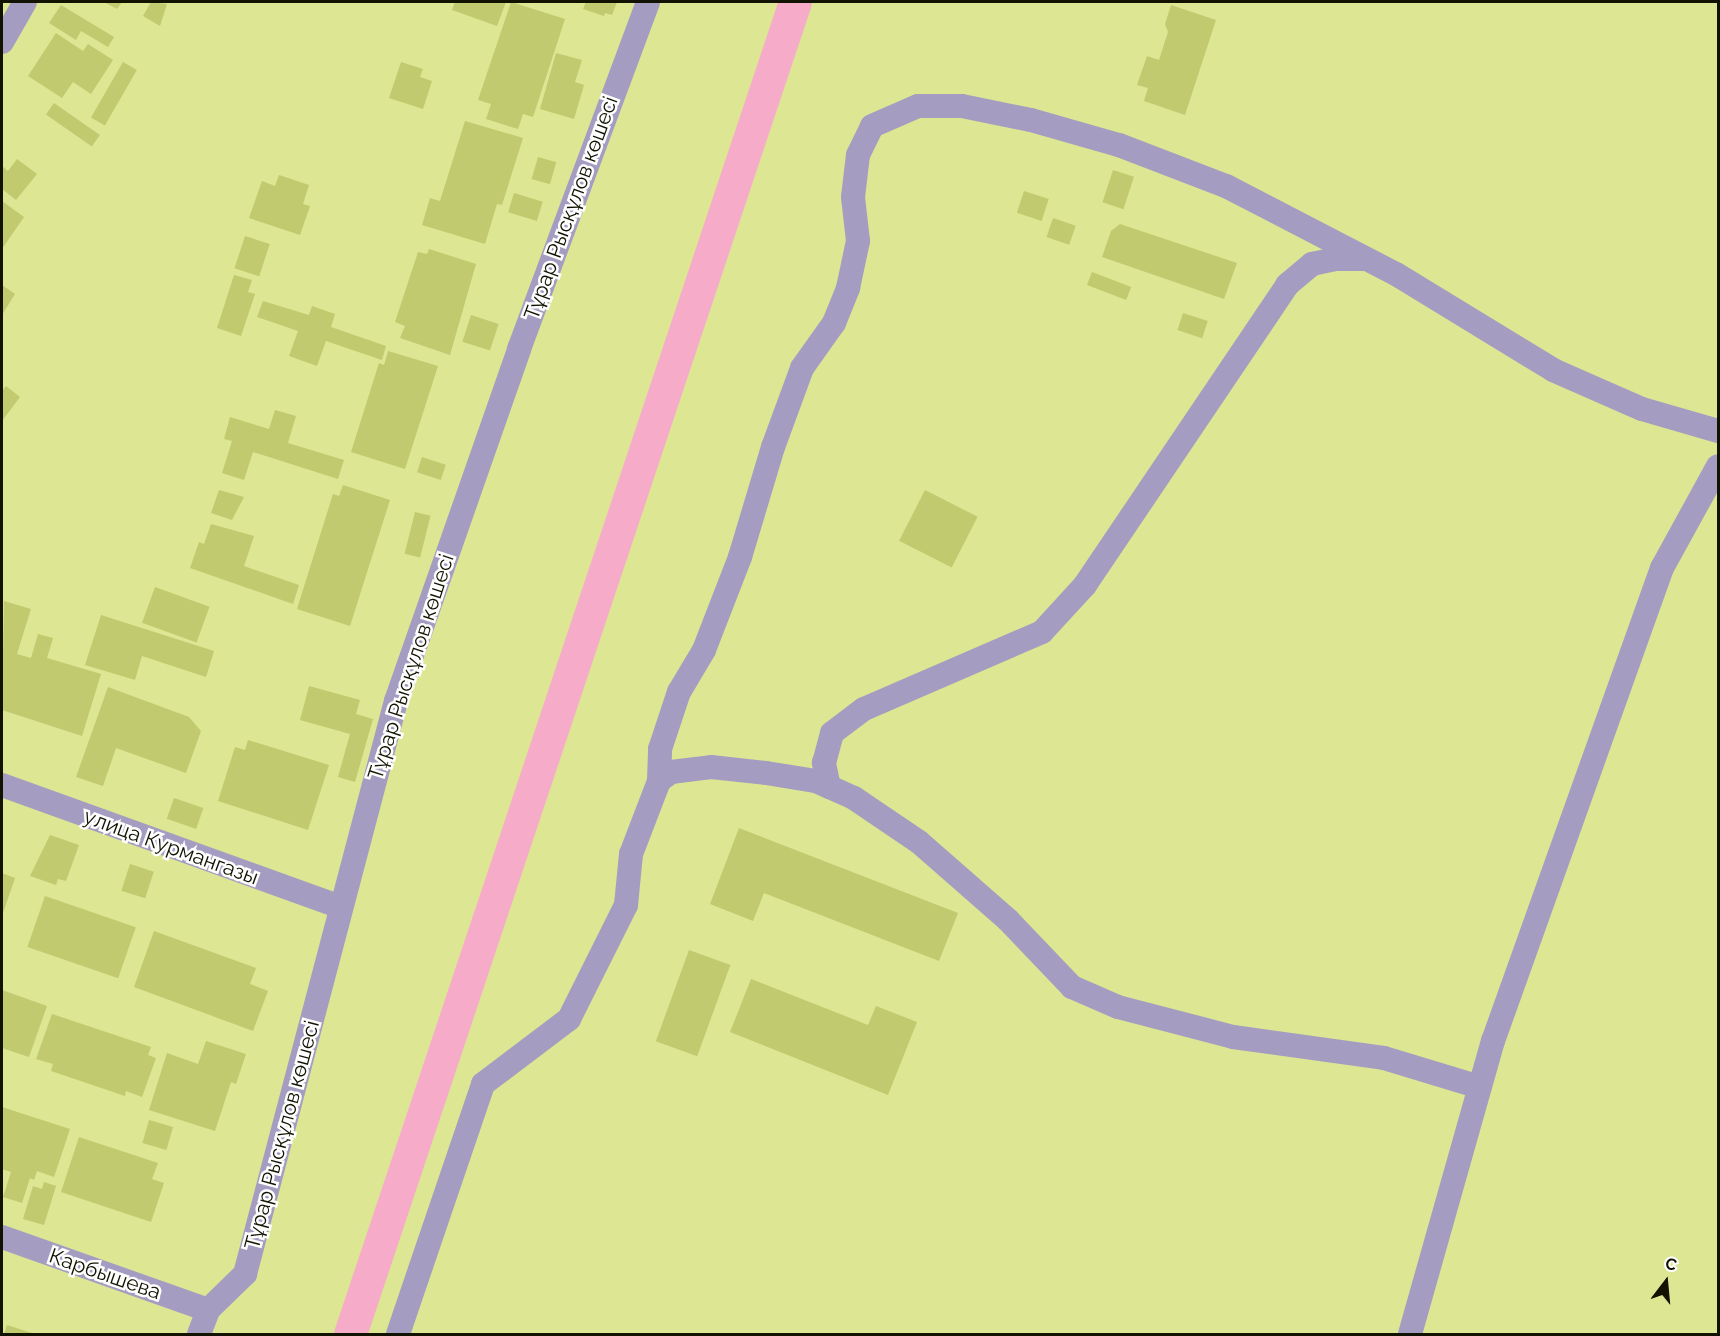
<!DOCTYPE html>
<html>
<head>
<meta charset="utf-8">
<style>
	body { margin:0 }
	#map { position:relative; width:1720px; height:1336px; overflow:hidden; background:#dce693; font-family:Raleway,sans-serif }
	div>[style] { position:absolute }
	.canal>* { height:33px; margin:-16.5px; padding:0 16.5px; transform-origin:16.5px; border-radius:16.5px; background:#f6acc9 }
	.building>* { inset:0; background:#c1ca6e; transform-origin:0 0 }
	.street>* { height:24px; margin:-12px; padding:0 12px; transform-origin:12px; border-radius:12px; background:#a49dc1 }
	span { translate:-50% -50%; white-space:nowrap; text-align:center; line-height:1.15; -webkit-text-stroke:5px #fefefe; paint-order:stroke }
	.street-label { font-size:21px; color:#111300 }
	.frame { position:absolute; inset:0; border:3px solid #111300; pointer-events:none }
	.north { position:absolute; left:1636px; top:1252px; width:60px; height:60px; -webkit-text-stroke:4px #fefefe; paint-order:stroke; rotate:16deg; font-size:16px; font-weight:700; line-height:24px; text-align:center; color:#111300 }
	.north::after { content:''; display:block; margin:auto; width:21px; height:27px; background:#111300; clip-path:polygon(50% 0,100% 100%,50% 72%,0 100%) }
</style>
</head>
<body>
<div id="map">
	<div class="canal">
		<div style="left:350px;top:1334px;width:1404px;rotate:-71.53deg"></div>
	</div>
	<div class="building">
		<div style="clip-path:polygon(104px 2px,122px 2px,117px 9px)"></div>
		<div style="clip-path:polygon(151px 2px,167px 4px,160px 26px,143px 16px)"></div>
		<div style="clip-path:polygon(455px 2px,506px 2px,497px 26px,452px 10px)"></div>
		<div style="clip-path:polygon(511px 2px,565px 19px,533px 117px,523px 114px,518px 129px,486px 119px,491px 104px,478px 100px)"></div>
		<div style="clip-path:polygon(586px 2px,617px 2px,612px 15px,605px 13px,604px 16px,583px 9px)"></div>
		<div style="clip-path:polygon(61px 5px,114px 37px,108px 47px,81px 31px,76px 40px,49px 23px)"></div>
		<div style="clip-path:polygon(1171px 5px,1216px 20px,1185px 115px,1144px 101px,1148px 88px,1137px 85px,1147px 56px,1159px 60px,1168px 32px,1165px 24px)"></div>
		<div style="clip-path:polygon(56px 33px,83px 51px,88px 44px,113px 60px,91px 94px,73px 82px,62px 98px,28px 76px)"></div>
		<div style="clip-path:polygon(556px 53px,582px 60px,575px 82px,584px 85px,574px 119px,540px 109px)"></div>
		<div style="left:123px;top:62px;width:16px;height:64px;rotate:30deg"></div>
		<div style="clip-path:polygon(401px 62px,423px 69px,420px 77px,432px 81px,423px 109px,389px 98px)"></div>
		<div style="left:54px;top:103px;width:56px;height:14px;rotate:35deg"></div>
		<div style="clip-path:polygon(465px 121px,523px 138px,502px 205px,497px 204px,485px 244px,422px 225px,430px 198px,440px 201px)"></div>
		<div style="left:538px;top:157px;width:19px;height:23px;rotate:16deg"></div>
		<div style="clip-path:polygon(17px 159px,37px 174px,16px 200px,2px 189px,2px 166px,8px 171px)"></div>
		<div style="left:1113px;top:170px;width:22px;height:34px;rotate:18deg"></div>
		<div style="clip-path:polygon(279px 175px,309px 185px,303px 204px,310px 206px,300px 235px,249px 218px,262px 181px,275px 186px)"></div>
		<div style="left:1024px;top:191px;width:26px;height:23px;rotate:18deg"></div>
		<div style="left:514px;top:193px;width:30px;height:20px;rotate:17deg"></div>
		<div style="clip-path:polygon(2px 201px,24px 217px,2px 249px)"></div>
		<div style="left:1053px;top:218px;width:24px;height:20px;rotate:19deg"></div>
		<div style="clip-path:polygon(1120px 224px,1237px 263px,1224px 299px,1102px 257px,1111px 231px)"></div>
		<div style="left:245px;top:236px;width:26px;height:34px;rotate:18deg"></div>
		<div style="clip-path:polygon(429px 249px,476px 264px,450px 355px,400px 338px,405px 326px,395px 322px,418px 252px,427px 254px)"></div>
		<div style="left:1092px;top:272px;width:42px;height:14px;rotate:21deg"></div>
		<div style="clip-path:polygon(234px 275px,252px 280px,248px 292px,255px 294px,241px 336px,217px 328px)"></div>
		<div style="clip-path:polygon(2px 285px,15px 294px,2px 315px)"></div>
		<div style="clip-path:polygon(263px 301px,309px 315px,312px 306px,335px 314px,331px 327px,386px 346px,382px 360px,326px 341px,317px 366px,289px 356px,298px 331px,257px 317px)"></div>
		<div style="left:1183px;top:313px;width:26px;height:18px;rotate:18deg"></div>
		<div style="left:471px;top:315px;width:29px;height:28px;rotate:18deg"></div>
		<div style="clip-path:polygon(388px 351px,438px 366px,405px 469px,351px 452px,379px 363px,384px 365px)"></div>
		<div style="clip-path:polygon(6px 386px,20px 397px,2px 421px,2px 391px)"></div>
		<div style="clip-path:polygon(275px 410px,296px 416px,288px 443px,344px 460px,338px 479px,253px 452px,244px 480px,222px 473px,232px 441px,224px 439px,230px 417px,269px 429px)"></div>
		<div style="left:422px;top:457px;width:25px;height:16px;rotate:18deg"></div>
		<div style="clip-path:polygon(343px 485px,390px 500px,350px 626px,297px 609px,333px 494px,339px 496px)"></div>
		<div style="clip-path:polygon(219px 490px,244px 497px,232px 520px,211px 513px)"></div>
		<div style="left:925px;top:490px;width:59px;height:57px;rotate:27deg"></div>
		<div style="left:415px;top:512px;width:16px;height:43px;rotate:14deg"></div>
		<div style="clip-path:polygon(211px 524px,254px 536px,244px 566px,299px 585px,293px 604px,190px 568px,199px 542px,204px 544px)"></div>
		<div style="left:155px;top:587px;width:58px;height:38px;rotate:20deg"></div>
		<div style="clip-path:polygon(4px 601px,31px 609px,17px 654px,31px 658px,38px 634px,53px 638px,47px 658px,101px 674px,82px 736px,2px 710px)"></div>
		<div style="clip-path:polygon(101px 615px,214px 651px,206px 677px,142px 656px,135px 680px,85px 665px)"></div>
		<div style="clip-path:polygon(309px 686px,360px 700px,356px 714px,373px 719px,355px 782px,338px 777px,350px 734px,300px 720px)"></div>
		<div style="clip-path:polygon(108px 687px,189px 717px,201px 731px,186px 773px,116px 748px,103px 786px,76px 777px)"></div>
		<div style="clip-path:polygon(248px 740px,329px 765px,308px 830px,218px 801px,235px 747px,245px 750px)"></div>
		<div style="left:174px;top:798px;width:31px;height:22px;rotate:19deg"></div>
		<div style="clip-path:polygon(739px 828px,958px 913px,939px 961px,764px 893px,753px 921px,710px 904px)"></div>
		<div style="clip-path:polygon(50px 835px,79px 845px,66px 881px,58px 879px,56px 885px,30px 876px)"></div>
		<div style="left:130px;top:864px;width:25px;height:28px;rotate:18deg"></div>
		<div style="clip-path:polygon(2px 873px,15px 878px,2px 916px)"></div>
		<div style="left:45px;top:896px;width:96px;height:54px;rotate:19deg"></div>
		<div style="clip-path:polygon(154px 931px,256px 968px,250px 984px,268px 991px,253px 1031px,134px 987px)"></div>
		<div style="left:689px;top:950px;width:44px;height:97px;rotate:20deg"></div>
		<div style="clip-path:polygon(751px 979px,868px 1025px,876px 1006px,917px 1022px,888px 1095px,730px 1032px)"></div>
		<div style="clip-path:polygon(2px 990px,47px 1006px,29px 1057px,2px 1048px)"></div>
		<div style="clip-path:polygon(52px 1014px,151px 1047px,148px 1055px,156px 1058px,142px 1097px,126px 1091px,125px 1096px,51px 1071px,53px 1064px,36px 1059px)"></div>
		<div style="clip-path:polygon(206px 1041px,246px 1054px,236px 1084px,231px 1082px,215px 1131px,149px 1110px,167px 1053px,198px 1064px)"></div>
		<div style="clip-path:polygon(2px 1107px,70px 1129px,54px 1177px,37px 1171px,34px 1180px,30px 1178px,22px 1203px,3px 1197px,11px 1172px,2px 1169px)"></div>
		<div style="left:149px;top:1120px;width:25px;height:24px;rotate:16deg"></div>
		<div style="clip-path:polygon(79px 1137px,158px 1163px,152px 1179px,164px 1183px,151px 1222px,61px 1192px)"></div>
		<div style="clip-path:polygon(44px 1182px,56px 1186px,44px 1225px,23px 1219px,33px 1186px,42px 1189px)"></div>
		<div style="clip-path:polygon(7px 1325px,35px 1334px,4px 1334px)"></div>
	</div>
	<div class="street">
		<div style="left:2px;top:42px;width:46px;rotate:-60.1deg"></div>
		<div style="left:659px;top:781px;width:32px;rotate:-88deg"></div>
		<div style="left:660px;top:749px;width:60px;rotate:-71.6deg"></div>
		<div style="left:679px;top:692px;width:49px;rotate:-59.2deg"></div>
		<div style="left:704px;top:650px;width:100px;rotate:-68.8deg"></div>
		<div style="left:740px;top:557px;width:115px;rotate:-73.3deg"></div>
		<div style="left:773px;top:447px;width:84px;rotate:-69.8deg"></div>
		<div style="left:802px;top:368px;width:55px;rotate:-54.6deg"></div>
		<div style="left:834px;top:323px;width:38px;rotate:-68deg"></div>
		<div style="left:848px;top:288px;width:48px;rotate:-78deg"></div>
		<div style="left:858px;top:241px;width:44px;rotate:-96.5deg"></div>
		<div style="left:853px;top:197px;width:42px;rotate:-83.2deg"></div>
		<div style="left:858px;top:155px;width:32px;rotate:-64deg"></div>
		<div style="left:872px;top:126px;width:50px;rotate:-23.5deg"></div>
		<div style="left:918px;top:106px;width:44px"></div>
		<div style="left:962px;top:106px;width:70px;rotate:11.5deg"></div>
		<div style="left:1031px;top:120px;width:91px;rotate:15.9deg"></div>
		<div style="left:1119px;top:145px;width:115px;rotate:21deg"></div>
		<div style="left:1226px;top:186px;width:191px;rotate:27.4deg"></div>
		<div style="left:1396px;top:274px;width:184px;rotate:31.4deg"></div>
		<div style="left:1553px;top:370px;width:97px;rotate:23.7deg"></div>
		<div style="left:1642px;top:409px;width:79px;rotate:16.1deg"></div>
		<div style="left:2px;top:785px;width:360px;rotate:19.8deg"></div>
		<div style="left:829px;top:787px;width:25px;rotate:-102deg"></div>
		<div style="left:824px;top:763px;width:31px;rotate:-75deg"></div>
		<div style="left:832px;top:733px;width:40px;rotate:-37deg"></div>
		<div style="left:864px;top:709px;width:194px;rotate:-23.4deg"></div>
		<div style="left:1042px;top:632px;width:64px;rotate:-47.5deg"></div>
		<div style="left:1085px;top:585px;width:362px;rotate:-56deg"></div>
		<div style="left:1287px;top:285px;width:33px;rotate:-40deg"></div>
		<div style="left:1312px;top:264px;width:24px;rotate:-12deg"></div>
		<div style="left:1335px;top:259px;width:31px"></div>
		<div style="left:2px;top:1237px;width:219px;rotate:19.5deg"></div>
		<div style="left:199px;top:1334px;width:26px;rotate:-69deg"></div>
		<div style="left:208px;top:1310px;width:52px;rotate:-44.2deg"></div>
		<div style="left:245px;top:1274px;width:593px;rotate:-75.24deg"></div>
		<div style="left:396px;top:701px;width:373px;rotate:-70.7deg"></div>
		<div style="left:519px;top:349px;width:370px;rotate:-69.6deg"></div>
		<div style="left:398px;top:1334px;width:264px;rotate:-71.2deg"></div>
		<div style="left:483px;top:1084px;width:108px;rotate:-37.1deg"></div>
		<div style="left:569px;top:1019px;width:127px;rotate:-63.4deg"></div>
		<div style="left:626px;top:905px;width:51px;rotate:-84.4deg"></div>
		<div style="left:631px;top:854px;width:78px;rotate:-69deg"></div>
		<div style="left:659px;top:781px;width:15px;rotate:-37deg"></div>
		<div style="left:671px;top:772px;width:40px;rotate:-7.1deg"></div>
		<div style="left:711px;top:767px;width:55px;rotate:6.2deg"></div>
		<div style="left:766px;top:773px;width:51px;rotate:9.1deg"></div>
		<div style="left:816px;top:781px;width:42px;rotate:24.1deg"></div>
		<div style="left:854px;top:798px;width:78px;rotate:34.1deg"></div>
		<div style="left:919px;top:842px;width:118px;rotate:41.2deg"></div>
		<div style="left:1008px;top:920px;width:93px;rotate:46.3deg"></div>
		<div style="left:1072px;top:987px;width:50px;rotate:23.5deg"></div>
		<div style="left:1118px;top:1007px;width:119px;rotate:14.6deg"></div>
		<div style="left:1233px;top:1037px;width:152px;rotate:7.9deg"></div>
		<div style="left:1384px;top:1058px;width:100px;rotate:16.8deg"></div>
		<div style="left:1410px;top:1334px;width:305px;rotate:-74.2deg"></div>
		<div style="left:1493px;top:1041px;width:502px;rotate:-70.34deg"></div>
		<div style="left:1662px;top:568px;width:116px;rotate:-61.2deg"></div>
	</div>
	<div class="street-label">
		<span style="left:571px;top:208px;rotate:-70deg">Тұрар Рысқұлов көшесі</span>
		<span style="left:411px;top:667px;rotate:-72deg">Тұрар Рысқұлов көшесі</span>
		<span style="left:171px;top:847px;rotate:20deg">улица Курмангазы</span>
		<span style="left:282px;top:1135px;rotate:-75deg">Тұрар Рысқұлов көшесі</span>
		<span style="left:105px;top:1274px;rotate:19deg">Карбышева</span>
	</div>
	<div class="frame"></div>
	<div class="north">С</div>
</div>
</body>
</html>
